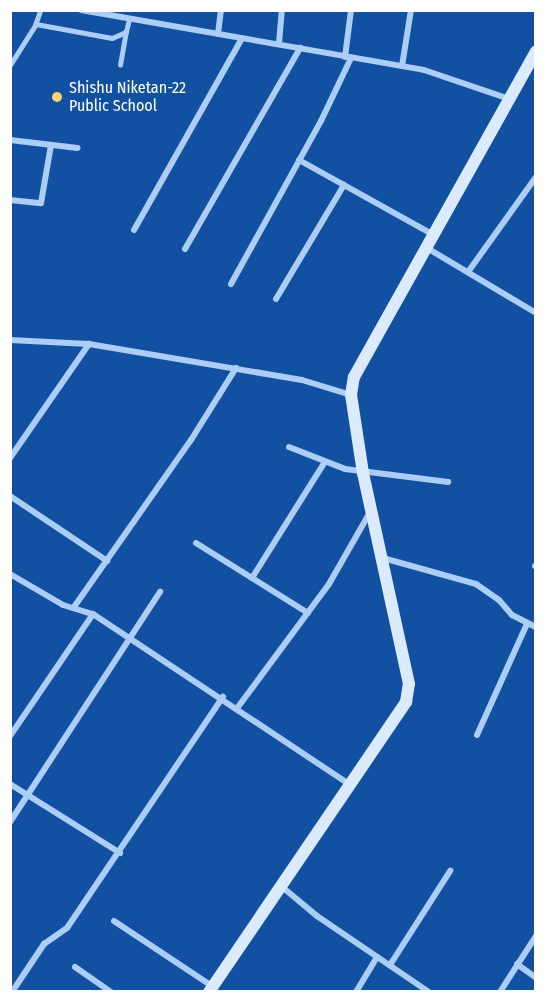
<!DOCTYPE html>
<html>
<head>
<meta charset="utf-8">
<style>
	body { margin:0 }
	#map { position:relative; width:546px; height:1002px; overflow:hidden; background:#1251a1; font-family:"Fira Sans Condensed",sans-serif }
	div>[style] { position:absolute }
	.lane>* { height:4.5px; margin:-2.25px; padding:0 2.25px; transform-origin:2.25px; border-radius:2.25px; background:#accdf5 }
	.street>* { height:6px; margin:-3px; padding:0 3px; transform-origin:3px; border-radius:3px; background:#accdf5 }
	.secondary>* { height:12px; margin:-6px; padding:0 6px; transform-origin:6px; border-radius:6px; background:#dceafd }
	.dots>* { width:16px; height:16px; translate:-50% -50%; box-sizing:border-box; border:3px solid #1251a1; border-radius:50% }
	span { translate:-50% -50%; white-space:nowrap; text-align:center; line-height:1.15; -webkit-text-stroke:5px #1251a1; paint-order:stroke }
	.poi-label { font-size:16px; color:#fff }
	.left { translate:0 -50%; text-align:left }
	.frame { position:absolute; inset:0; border:12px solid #fff; pointer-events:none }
</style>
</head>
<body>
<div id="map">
	<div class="lane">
		<div style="left:41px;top:10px;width:15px;rotate:110deg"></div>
		<div style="left:36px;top:24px;width:77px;rotate:10.4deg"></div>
		<div style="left:112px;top:38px;width:15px;rotate:-23deg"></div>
		<div style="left:126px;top:32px;width:13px;rotate:-77deg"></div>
		<div style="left:10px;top:65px;width:49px;rotate:-57.6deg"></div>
		<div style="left:120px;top:65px;width:34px;rotate:-80deg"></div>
	</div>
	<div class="street">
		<div style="left:81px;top:10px;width:348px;rotate:9.9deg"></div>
		<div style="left:424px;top:70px;width:90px;rotate:18.8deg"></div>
		<div style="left:218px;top:34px;width:24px;rotate:-83deg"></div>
		<div style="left:279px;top:43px;width:33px;rotate:-85deg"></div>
		<div style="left:345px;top:57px;width:47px;rotate:-82.7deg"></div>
		<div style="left:402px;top:66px;width:57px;rotate:-80.9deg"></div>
		<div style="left:10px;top:140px;width:68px;rotate:6.7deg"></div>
		<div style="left:299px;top:160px;width:154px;rotate:29.1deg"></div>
		<div style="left:10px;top:200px;width:31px;rotate:6deg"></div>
		<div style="left:41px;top:203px;width:59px;rotate:-80.2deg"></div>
		<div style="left:134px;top:230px;width:220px;rotate:-60.6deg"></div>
		<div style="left:427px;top:248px;width:127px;rotate:30.8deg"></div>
		<div style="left:185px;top:249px;width:232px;rotate:-60.2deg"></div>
		<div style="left:468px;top:272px;width:117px;rotate:-54.4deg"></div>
		<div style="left:231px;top:284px;width:186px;rotate:-61.1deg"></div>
		<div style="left:321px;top:121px;width:70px;rotate:-64.5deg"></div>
		<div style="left:276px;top:299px;width:133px;rotate:-59.2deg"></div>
		<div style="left:10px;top:340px;width:79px;rotate:2.9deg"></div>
		<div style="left:89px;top:344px;width:216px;rotate:9.6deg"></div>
		<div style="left:302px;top:380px;width:51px;rotate:17deg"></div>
		<div style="left:289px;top:447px;width:60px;rotate:21.4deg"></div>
		<div style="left:345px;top:469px;width:104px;rotate:7.2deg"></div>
		<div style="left:10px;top:458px;width:139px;rotate:-55.3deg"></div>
		<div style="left:10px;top:496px;width:117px;rotate:33.8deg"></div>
		<div style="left:196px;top:543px;width:132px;rotate:32deg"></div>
		<div style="left:383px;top:558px;width:97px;rotate:15.6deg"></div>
		<div style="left:476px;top:584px;width:28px;rotate:35deg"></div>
		<div style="left:499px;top:600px;width:20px;rotate:49deg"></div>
		<div style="left:512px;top:615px;width:27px;rotate:27deg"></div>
		<div style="left:535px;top:566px;width:1px"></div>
		<div style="left:10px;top:574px;width:61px;rotate:30.3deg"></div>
		<div style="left:63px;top:605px;width:31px;rotate:17deg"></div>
		<div style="left:93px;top:614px;width:148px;rotate:124.2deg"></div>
		<div style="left:252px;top:578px;width:136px;rotate:-57.9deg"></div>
		<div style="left:74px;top:607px;width:204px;rotate:-55deg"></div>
		<div style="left:191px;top:440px;width:85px;rotate:-58deg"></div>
		<div style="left:93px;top:614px;width:309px;rotate:33.6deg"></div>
		<div style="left:238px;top:707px;width:153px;rotate:-53.5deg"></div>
		<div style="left:329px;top:584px;width:83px;rotate:-60.3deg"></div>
		<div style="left:477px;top:735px;width:122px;rotate:-65.8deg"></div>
		<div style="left:10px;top:784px;width:130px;rotate:32.1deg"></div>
		<div style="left:10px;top:822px;width:275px;rotate:-56.9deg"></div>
		<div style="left:281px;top:886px;width:47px;rotate:39.8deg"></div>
		<div style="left:317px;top:916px;width:135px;rotate:34.2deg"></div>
		<div style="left:114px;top:921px;width:118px;rotate:33.6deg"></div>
		<div style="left:517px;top:964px;width:24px;rotate:36deg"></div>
		<div style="left:390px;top:965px;width:112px;rotate:-57.4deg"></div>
		<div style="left:75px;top:967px;width:44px;rotate:34.8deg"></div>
		<div style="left:12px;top:992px;width:58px;rotate:-56.3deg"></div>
		<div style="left:44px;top:944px;width:28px;rotate:-35deg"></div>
		<div style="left:67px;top:928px;width:279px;rotate:-56deg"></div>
		<div style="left:356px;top:992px;width:41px;rotate:-59deg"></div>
		<div style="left:500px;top:992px;width:67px;rotate:-57.3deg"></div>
	</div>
	<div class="secondary">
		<div style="left:209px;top:992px;width:351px;rotate:-55.8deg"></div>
		<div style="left:406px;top:702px;width:18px;rotate:-81deg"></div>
		<div style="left:409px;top:684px;width:216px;rotate:-102.3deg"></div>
		<div style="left:363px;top:473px;width:79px;rotate:-98.7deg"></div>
		<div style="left:351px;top:395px;width:18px;rotate:-81deg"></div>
		<div style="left:354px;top:377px;width:373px;rotate:-60.8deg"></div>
	</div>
	<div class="dots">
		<div style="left:57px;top:97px;background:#ffd56f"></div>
	</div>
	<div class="poi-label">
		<span class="left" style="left:69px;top:97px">Shishu Niketan-22<br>Public School</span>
	</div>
	<div class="frame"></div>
</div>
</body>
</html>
